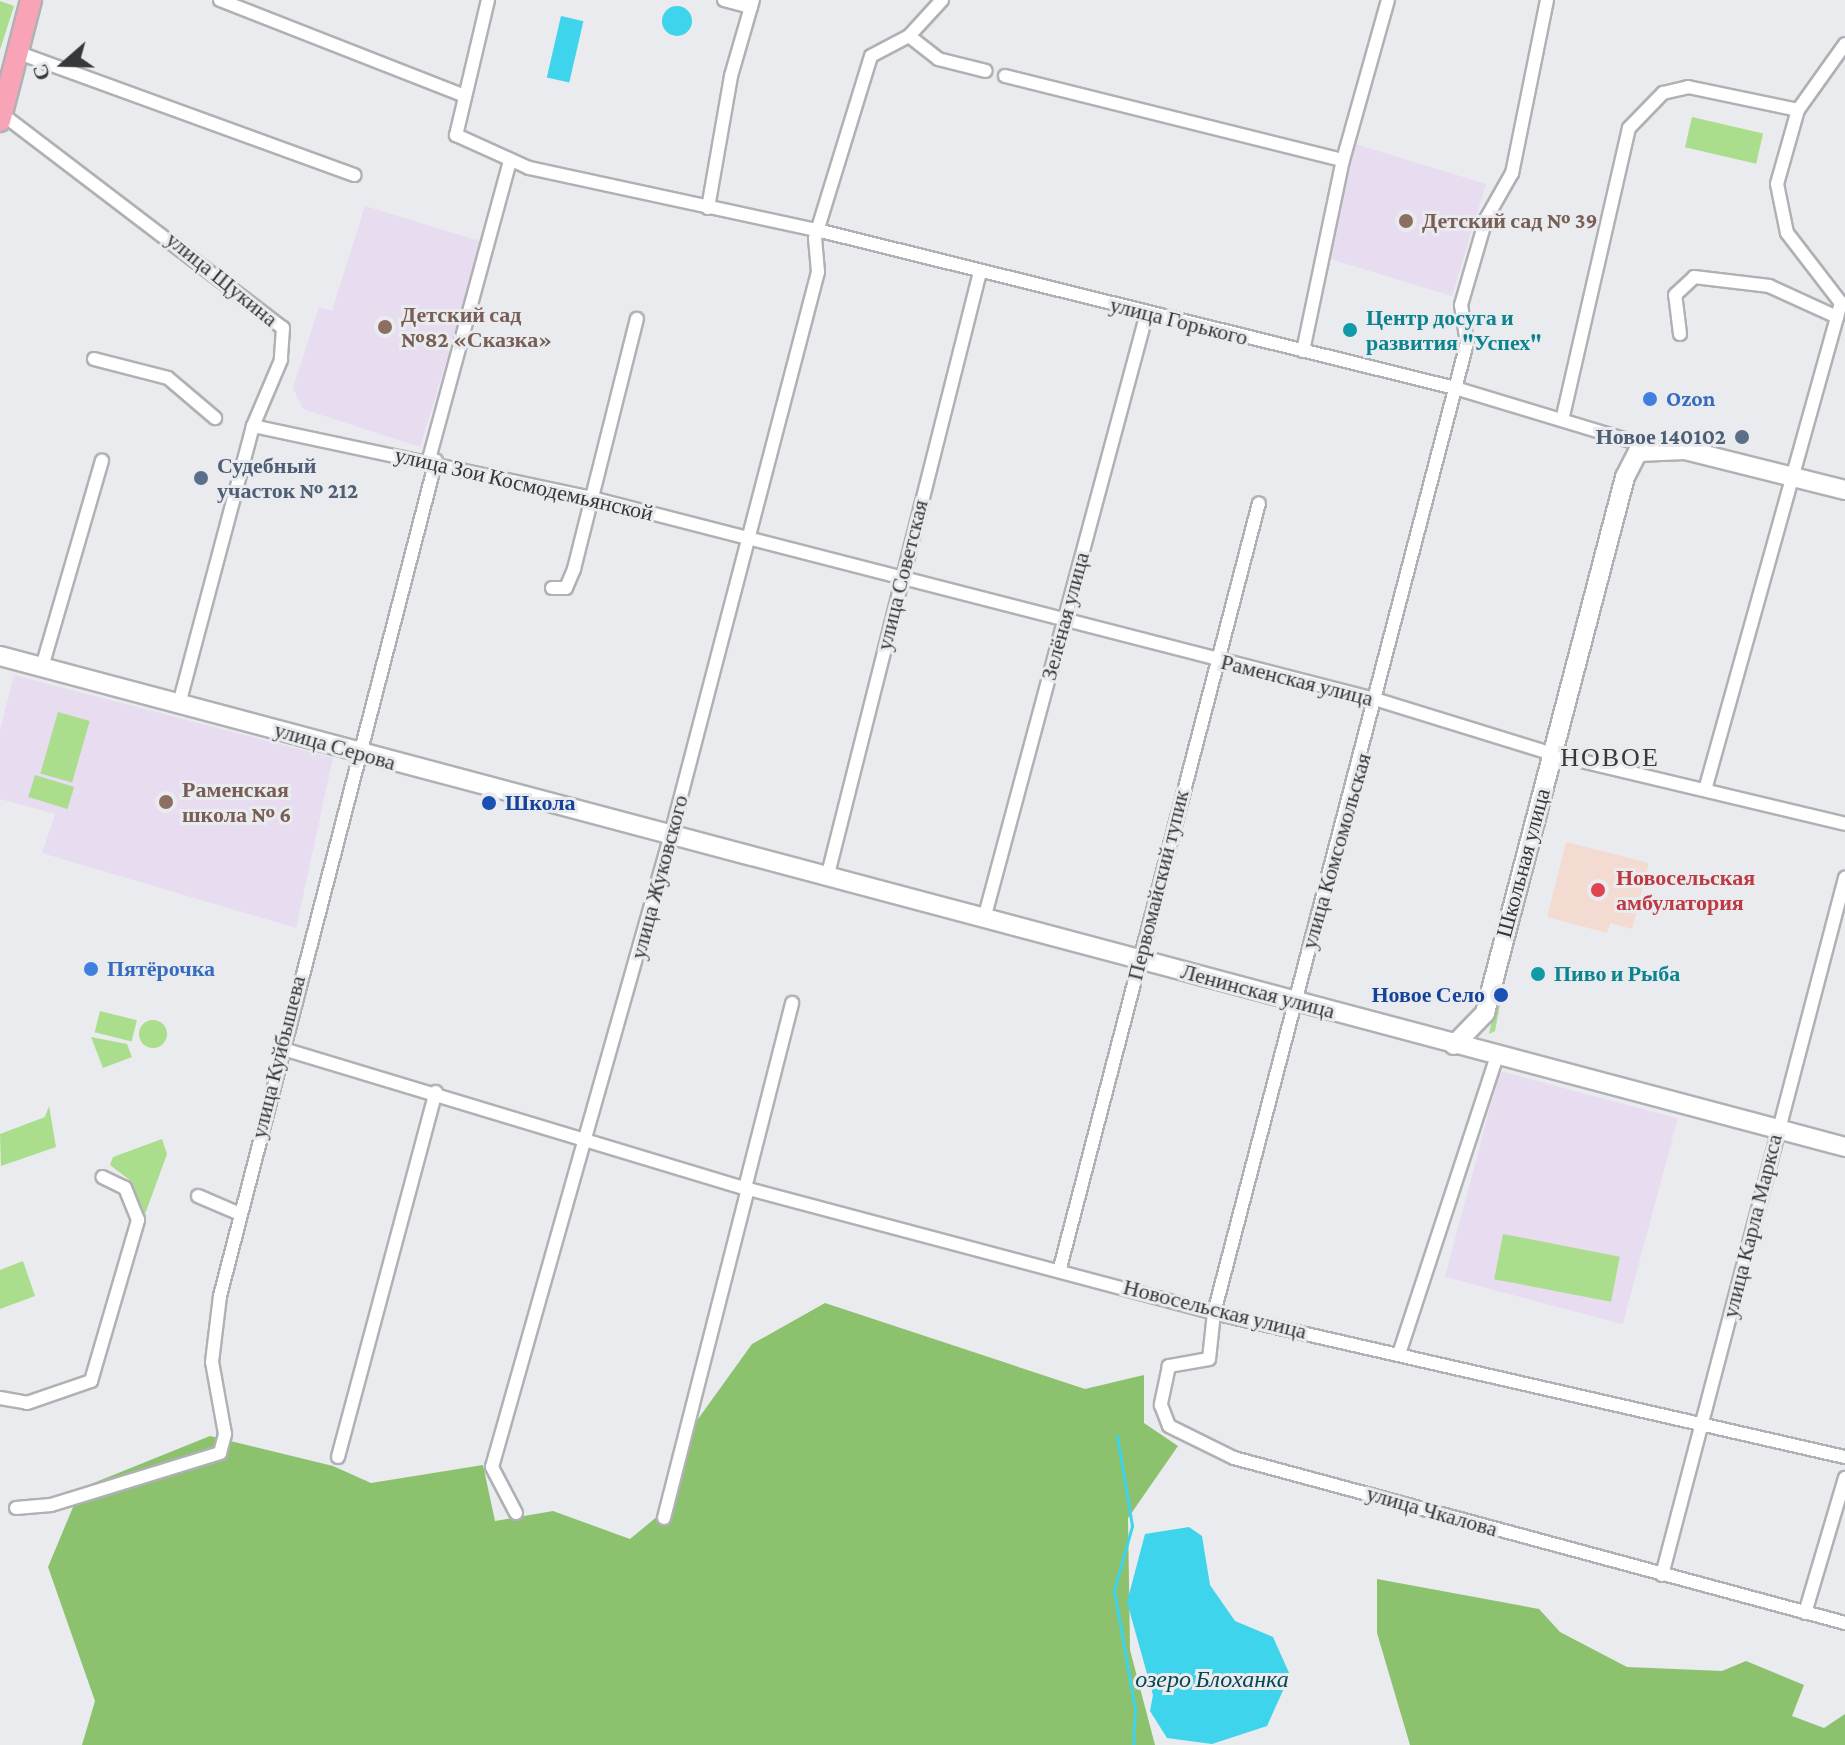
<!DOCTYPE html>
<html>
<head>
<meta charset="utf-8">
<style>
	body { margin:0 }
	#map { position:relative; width:1845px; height:1745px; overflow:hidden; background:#e9ebee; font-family:"Crimson Pro",serif }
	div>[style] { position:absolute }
	.education>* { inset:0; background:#e7dcf0; transform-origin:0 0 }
	.medical>* { inset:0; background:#f3dbd1 }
	.green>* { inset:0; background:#aade8d; transform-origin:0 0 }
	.round { border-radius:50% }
	.forest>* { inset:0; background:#8cc16e }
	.water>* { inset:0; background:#3dd4ec; transform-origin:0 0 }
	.stream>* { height:3px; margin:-1.5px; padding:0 1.5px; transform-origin:1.5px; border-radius:1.5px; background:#3dd4ec }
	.roads { filter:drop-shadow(2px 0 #afb1b4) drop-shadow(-2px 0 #afb1b4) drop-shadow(0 2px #afb1b4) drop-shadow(0 -2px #afb1b4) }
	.street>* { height:12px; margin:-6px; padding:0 6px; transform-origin:6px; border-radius:6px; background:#fff }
	.secondary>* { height:18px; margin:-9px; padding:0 9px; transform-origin:9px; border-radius:9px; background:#fff }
	.primary>* { height:20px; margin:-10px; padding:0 10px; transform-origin:10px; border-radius:10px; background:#f9a3b6 }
	.dots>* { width:22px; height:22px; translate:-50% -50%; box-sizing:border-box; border:4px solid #e9ebee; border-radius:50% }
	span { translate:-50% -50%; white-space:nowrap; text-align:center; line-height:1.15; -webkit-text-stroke:6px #e9ebee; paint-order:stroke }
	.education-label { font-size:22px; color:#785e54; font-weight:700 }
	.left { translate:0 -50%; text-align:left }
	.street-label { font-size:22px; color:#373839 }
	.culture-label { font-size:22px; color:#0d838f; font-weight:700 }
	.shop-label { font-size:22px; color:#366cbe; font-weight:700 }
	.service-label { font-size:22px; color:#4e5e75; font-weight:700 }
	.right { translate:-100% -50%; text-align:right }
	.transit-label { font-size:22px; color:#164399; font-weight:700 }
	.health-label { font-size:22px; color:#be3a42; font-weight:700 }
	.water-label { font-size:24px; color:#064953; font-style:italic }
	.quarter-label { font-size:26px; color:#373839; letter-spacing:2px }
	.north { position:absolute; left:24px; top:24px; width:80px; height:80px; -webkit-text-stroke:6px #e9ebee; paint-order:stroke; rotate:250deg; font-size:22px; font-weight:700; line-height:32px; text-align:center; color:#373839 }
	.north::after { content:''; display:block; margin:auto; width:28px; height:36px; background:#373839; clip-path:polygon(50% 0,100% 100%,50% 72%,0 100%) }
</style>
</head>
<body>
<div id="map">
	<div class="education">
		<div style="left:1355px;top:144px;width:137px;height:117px;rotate:17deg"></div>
		<div style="clip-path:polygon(365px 206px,483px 242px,420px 447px,303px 409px,293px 388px,319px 307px,332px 311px)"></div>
		<div style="clip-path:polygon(14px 675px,333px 758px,296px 928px,42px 853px,55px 814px,0 799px,0 730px)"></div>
		<div style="left:1500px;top:1071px;width:184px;height:213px;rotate:15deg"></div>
	</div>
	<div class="medical">
		<div style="clip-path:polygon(1566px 842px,1649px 863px,1632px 929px,1610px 923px,1607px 933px,1547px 917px)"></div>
	</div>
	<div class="green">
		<div style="clip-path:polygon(0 1px,14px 6px,0 50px)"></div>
		<div style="left:1692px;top:117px;width:73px;height:31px;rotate:13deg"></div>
		<div style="left:58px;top:712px;width:33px;height:64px;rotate:16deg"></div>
		<div style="left:35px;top:775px;width:41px;height:23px;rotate:17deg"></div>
		<div style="clip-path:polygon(1502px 995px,1495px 1031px,1489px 1034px,1497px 997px)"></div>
		<div style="left:100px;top:1011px;width:38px;height:22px;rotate:14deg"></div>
		<div class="round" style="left:139px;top:1020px;width:28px;height:28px"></div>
		<div style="clip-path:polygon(91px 1037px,127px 1044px,132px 1057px,103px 1068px)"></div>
		<div style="clip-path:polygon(49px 1106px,56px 1147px,1px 1166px,0 1134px,45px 1117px)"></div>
		<div style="clip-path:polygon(162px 1139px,167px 1154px,144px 1217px,131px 1181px,110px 1165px,113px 1157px)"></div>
		<div style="left:1503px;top:1234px;width:119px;height:46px;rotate:11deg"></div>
		<div style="clip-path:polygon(23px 1261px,35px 1296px,0 1309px,0 1270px)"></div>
	</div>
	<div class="forest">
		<div style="clip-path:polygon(825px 1303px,1085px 1389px,1144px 1375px,1144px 1423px,1178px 1446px,1128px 1518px,1130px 1650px,1155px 1745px,82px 1745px,95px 1701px,48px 1567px,81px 1488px,210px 1436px,333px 1466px,371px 1483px,483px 1465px,495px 1521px,553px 1511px,630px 1539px,676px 1501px,693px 1426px,752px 1344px)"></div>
		<div style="clip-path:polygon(1377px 1579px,1539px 1609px,1560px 1632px,1627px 1667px,1722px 1671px,1746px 1661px,1804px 1685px,1792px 1716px,1824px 1728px,1845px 1714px,1845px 1745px,1410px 1745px,1377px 1633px)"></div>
	</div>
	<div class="water">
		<div class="round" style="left:662px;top:6px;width:30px;height:30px"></div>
		<div style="left:561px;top:16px;width:23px;height:63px;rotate:13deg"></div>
		<div style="clip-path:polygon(1189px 1527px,1202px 1536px,1210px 1585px,1235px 1621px,1273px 1637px,1290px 1675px,1267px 1726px,1212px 1744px,1167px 1738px,1150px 1711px,1153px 1695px,1127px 1602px,1145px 1534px)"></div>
	</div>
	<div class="stream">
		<div style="left:1117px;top:1436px;width:91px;rotate:80.5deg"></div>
		<div style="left:1132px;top:1526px;width:66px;rotate:105.7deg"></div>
		<div style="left:1114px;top:1590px;width:121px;rotate:80deg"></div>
		<div style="left:1135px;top:1709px;width:36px;rotate:93deg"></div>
	</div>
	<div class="roads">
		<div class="street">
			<div style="left:220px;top:0;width:261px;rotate:21.4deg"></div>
			<div style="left:488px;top:0;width:139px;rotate:103.3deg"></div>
			<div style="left:456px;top:135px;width:80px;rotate:24.3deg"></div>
			<div style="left:529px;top:168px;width:299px;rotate:12.2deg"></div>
			<div style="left:821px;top:231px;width:653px;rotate:13.91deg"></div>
			<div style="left:1455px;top:388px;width:204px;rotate:16.8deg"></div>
			<div style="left:724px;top:0;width:28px;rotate:15deg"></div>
			<div style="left:1547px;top:0;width:177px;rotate:101.4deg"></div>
			<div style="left:1512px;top:173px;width:53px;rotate:119.5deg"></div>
			<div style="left:1486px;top:219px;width:90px;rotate:106.2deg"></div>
			<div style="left:1461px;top:305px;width:38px;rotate:81deg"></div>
			<div style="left:1467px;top:343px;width:1002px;rotate:104.62deg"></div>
			<div style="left:1214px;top:1313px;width:46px;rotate:96.2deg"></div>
			<div style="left:1209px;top:1359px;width:41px;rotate:170.1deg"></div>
			<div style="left:1169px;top:1366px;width:40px;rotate:102deg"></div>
			<div style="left:1161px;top:1405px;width:22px;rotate:69deg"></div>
			<div style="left:1169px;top:1426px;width:72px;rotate:26.2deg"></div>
			<div style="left:1234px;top:1458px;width:633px;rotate:15.11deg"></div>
			<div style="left:909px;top:36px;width:37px;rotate:38deg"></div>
			<div style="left:938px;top:59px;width:49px;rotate:14deg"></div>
			<div style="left:19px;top:53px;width:357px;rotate:20deg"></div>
			<div style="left:1005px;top:76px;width:348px;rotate:14deg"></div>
			<div style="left:2px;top:114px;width:353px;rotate:37.3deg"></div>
			<div style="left:283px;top:328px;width:32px;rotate:94deg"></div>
			<div style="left:281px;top:360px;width:72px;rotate:113deg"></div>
			<div style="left:253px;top:426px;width:285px;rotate:104.9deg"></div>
			<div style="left:708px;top:208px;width:134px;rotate:-80.1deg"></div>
			<div style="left:731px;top:76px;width:79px;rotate:-73.9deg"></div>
			<div style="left:1680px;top:334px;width:39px;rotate:-97deg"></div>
			<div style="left:1675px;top:295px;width:26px;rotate:-43deg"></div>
			<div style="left:1694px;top:277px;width:76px;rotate:6.8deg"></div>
			<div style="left:1769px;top:286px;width:75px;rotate:24.5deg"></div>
			<div style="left:1303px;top:351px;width:195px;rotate:-78.2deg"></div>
			<div style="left:1343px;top:160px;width:166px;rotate:-74.3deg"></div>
			<div style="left:94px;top:359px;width:76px;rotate:14.4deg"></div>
			<div style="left:168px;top:378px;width:62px;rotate:40.4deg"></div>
			<div style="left:1563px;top:416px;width:295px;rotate:-77.1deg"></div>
			<div style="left:1629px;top:128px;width:49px;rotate:-45.8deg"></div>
			<div style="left:1663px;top:93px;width:26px;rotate:-13deg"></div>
			<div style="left:1688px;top:87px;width:112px;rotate:11.8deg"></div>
			<div style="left:253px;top:426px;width:347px;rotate:12deg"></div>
			<div style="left:592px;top:498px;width:812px;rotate:14.41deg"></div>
			<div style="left:1378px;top:700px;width:182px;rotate:17.2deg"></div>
			<div style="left:1552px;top:754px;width:301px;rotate:13.4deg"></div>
			<div style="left:429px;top:459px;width:310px;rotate:-74.8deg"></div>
			<div style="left:552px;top:588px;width:14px"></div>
			<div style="left:566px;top:588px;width:21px;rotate:-67deg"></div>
			<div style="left:574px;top:569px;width:258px;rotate:-75.9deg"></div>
			<div style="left:42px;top:667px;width:215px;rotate:-73.8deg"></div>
			<div style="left:1705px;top:790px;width:506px;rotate:-74.4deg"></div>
			<div style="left:1841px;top:303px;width:88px;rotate:-127.6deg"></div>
			<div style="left:1787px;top:233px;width:50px;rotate:-101.5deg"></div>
			<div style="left:1777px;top:184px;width:77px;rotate:-74.2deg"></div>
			<div style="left:1798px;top:110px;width:81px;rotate:-54.5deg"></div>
			<div style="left:827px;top:878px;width:625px;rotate:-75.83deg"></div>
			<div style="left:984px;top:919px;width:628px;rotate:-74.95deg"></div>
			<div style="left:280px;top:1048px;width:486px;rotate:16.8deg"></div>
			<div style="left:745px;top:1188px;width:485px;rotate:14.9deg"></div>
			<div style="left:1214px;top:1313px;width:647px;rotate:12.86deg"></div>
			<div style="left:745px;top:1188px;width:191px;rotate:-75.7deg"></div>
			<div style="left:198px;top:1196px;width:46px;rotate:23.2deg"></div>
			<div style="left:1060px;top:1268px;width:790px;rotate:-75.42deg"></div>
			<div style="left:1400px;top:1351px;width:307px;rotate:-71.8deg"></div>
			<div style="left:0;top:1398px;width:27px;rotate:10deg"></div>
			<div style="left:27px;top:1403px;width:68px;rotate:-19deg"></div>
			<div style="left:91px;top:1381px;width:168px;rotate:-73.7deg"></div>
			<div style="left:138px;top:1220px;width:35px;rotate:-112deg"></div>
			<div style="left:125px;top:1188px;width:25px;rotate:-154deg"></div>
			<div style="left:338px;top:1457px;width:378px;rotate:-75deg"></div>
			<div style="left:16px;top:1508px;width:35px;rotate:-5deg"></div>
			<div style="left:51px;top:1505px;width:177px;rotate:-17.1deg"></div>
			<div style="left:220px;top:1453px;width:20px;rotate:-75deg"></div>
			<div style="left:225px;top:1434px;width:73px;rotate:-100.2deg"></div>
			<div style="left:212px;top:1362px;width:66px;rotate:-83.1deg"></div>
			<div style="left:220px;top:1296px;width:863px;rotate:-75.51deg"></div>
			<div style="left:516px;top:1513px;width:52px;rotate:-117.6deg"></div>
			<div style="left:492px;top:1467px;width:654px;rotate:-74.2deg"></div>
			<div style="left:670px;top:838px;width:585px;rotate:-75.35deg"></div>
			<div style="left:818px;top:272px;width:34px;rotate:-95deg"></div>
			<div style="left:815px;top:238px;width:190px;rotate:-72.9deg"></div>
			<div style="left:871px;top:56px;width:43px;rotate:-27.8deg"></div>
			<div style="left:909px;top:36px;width:49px;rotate:-47.5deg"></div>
			<div style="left:664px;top:1518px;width:340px;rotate:-75.7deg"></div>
			<div style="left:1662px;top:1575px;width:721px;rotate:-75.29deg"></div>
			<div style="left:1805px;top:1613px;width:141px;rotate:-73.5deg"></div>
		</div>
		<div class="secondary">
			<div style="left:0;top:656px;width:1909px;rotate:14.9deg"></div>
			<div style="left:1454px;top:1045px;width:45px;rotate:-45.9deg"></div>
			<div style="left:1485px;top:1013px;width:554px;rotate:-75.36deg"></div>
			<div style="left:1625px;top:477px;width:28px;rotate:-63deg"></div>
			<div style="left:1638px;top:452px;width:47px;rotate:-2.4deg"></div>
			<div style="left:1685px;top:450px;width:165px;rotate:14deg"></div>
		</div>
		<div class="primary">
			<div style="left:0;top:121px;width:125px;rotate:-75.6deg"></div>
		</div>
	</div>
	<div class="dots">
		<div style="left:1406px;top:221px;background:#8d6e63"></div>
		<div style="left:385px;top:327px;background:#8d6e63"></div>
		<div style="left:1350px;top:330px;background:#0f9aa8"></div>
		<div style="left:1650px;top:399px;background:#3f7fe0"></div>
		<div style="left:1742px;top:437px;background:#5c6f8a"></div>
		<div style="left:201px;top:478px;background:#5c6f8a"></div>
		<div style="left:166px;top:802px;background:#8d6e63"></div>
		<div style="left:489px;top:803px;background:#1a4fb4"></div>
		<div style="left:1598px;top:890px;background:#e0444e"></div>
		<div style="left:91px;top:969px;background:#3f7fe0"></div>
		<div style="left:1538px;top:974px;background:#0f9aa8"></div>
		<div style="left:1501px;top:995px;background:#1a4fb4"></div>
	</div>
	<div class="education-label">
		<span class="left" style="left:1422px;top:221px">Детский сад № 39</span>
		<span class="left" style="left:401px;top:327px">Детский сад<br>№82 «Сказка»</span>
		<span class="left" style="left:182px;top:802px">Раменская<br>школа № 6</span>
	</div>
	<div class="street-label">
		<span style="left:222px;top:279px;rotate:39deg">улица Щукина</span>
		<span style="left:1179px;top:321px;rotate:14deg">улица Горького</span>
		<span style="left:524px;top:484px;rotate:13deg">улица Зои Космодемьянской</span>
		<span style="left:902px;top:575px;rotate:-76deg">улица Советская</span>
		<span style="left:1065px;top:616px;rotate:-75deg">Зелёная улица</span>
		<span style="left:1297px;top:680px;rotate:14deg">Раменская улица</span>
		<span style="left:335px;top:746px;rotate:16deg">улица Серова</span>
		<span style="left:1336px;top:851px;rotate:-74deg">улица Комсомольская</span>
		<span style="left:1523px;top:863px;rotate:-75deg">Школьная улица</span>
		<span style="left:659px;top:877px;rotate:-75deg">улица Жуковского</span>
		<span style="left:1158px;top:885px;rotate:-76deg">Первомайский тупик</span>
		<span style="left:1258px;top:991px;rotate:15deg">Ленинская улица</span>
		<span style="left:278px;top:1057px;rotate:-76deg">улица Куйбышева</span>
		<span style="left:1752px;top:1226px;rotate:-76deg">улица Карла Маркса</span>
		<span style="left:1215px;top:1309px;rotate:14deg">Новосельская улица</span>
		<span style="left:1432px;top:1511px;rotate:16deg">улица Чкалова</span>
	</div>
	<div class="culture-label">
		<span class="left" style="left:1366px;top:330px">Центр досуга и<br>развития "Успех"</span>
		<span class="left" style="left:1554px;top:974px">Пиво и Рыба</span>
	</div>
	<div class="shop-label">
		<span class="left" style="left:1666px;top:399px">Ozon</span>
		<span class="left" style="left:107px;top:969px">Пятёрочка</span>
	</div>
	<div class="service-label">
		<span class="right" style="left:1726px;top:437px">Новое 140102</span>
		<span class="left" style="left:217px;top:478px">Судебный<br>участок № 212</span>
	</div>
	<div class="transit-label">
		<span class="left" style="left:505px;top:803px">Школа</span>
		<span class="right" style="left:1485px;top:995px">Новое Село</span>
	</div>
	<div class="health-label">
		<span class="left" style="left:1616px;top:890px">Новосельская<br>амбулатория</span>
	</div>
	<div class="water-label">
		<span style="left:1212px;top:1679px">озеро Блоханка</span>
	</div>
	<div class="quarter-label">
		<span style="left:1610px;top:758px">НОВОЕ</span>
	</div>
	<div class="north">С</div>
</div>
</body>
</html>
